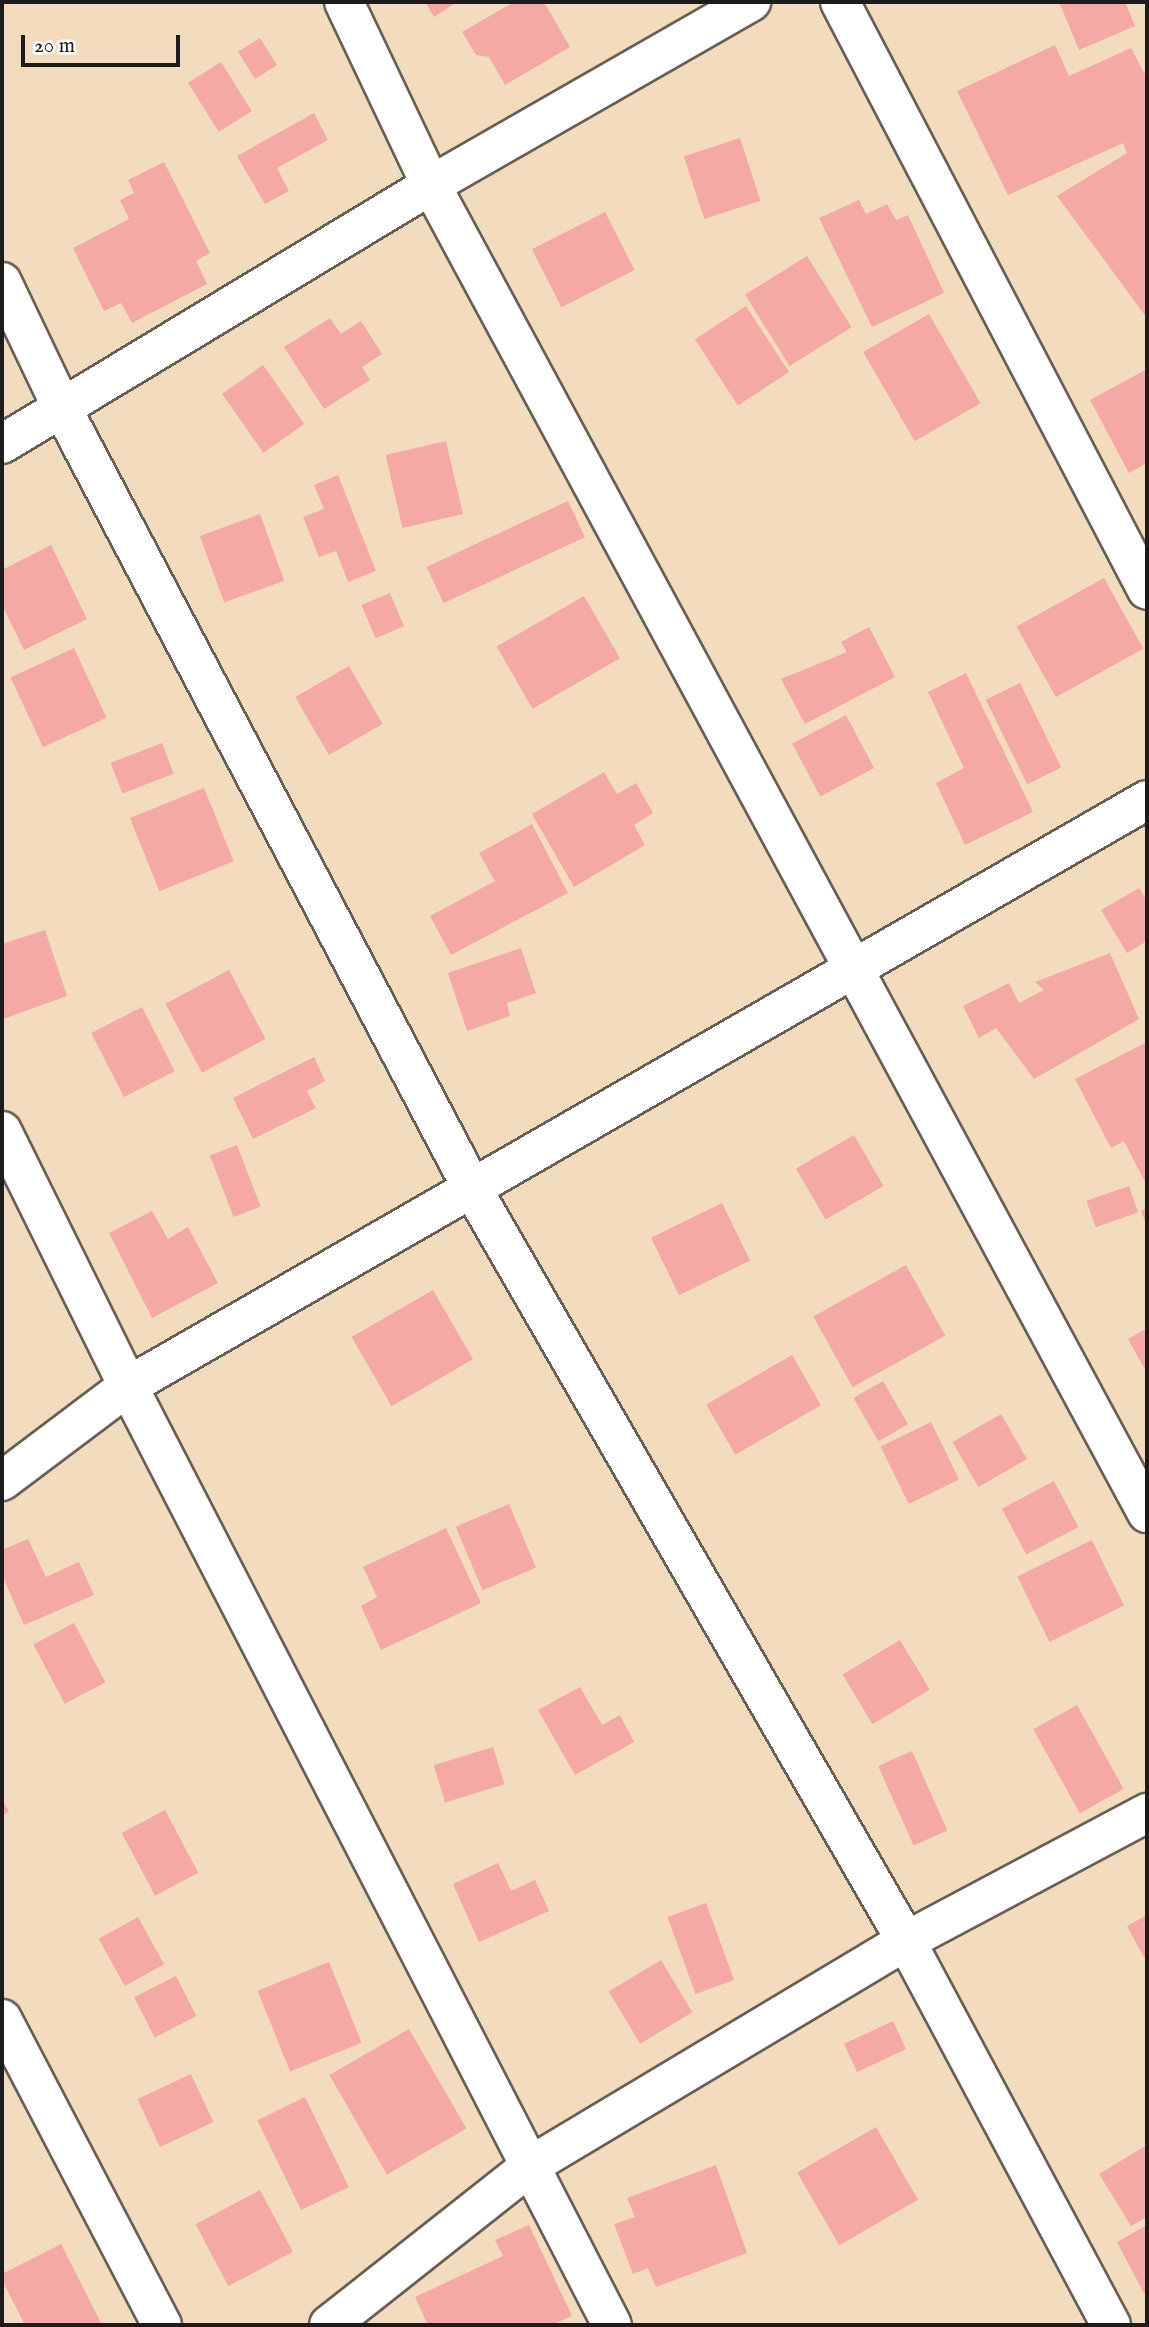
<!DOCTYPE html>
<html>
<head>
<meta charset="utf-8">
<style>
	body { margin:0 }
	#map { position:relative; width:1149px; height:2327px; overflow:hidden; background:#f2dcbd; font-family:"IM FELL English",serif }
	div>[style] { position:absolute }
	.building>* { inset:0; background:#f4a9a5; transform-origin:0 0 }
	.roads { filter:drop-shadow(2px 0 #675f54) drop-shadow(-2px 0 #675f54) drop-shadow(0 2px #675f54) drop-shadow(0 -2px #675f54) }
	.minor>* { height:38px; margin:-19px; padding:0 19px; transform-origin:19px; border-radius:19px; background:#fff }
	span { translate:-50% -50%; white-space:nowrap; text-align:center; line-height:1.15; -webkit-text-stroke:5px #fff; paint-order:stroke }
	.frame { position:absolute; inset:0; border:4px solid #1c1c1c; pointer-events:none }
	.scale { position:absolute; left:21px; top:35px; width:159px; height:32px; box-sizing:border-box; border:4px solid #1c1c1c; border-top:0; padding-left:9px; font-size:21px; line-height:24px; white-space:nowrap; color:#1c1c1c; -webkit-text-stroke:5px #fff; paint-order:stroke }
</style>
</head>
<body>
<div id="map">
	<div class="building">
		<div style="clip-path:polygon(425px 2px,457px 2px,434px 17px)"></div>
		<div style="clip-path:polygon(514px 2px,544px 2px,570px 47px,505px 85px,489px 57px,476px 55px,462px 32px)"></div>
		<div style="clip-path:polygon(1059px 2px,1125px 2px,1135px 26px,1079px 50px)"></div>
		<div style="left:260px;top:38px;width:32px;height:26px;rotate:58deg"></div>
		<div style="clip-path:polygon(1055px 45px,1069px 76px,1131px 48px,1147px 78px,1147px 318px,1057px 196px,1127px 153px,1123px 143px,1008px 195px,957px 91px)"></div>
		<div style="left:221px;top:62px;width:58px;height:39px;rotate:58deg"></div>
		<div style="clip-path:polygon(314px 113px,328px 140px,277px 168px,289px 191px,265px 204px,237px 156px)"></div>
		<div style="left:740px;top:138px;width:66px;height:59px;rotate:72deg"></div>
		<div style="clip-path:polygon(164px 162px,210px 253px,196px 261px,207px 284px,132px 323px,121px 303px,104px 311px,73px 248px,129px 219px,120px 200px,134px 193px,128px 180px)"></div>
		<div style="clip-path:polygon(859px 200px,866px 214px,887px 204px,896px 220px,908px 215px,944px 293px,872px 327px,819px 218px)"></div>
		<div style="left:605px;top:212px;width:65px;height:82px;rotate:63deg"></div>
		<div style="left:807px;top:256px;width:84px;height:73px;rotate:58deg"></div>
		<div style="left:746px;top:306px;width:79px;height:61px;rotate:57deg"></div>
		<div style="left:929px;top:314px;width:103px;height:76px;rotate:60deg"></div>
		<div style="clip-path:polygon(330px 318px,341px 334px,361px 321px,382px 354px,362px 367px,370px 380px,324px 409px,284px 347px)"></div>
		<div style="left:263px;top:365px;width:72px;height:50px;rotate:55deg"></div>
		<div style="clip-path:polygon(1147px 369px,1147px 463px,1129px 473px,1090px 400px)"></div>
		<div style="left:446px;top:441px;width:75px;height:62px;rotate:77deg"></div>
		<div style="clip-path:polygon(338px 475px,376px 571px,348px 582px,336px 551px,319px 557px,303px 517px,324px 509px,314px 485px)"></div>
		<div style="left:568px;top:501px;width:40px;height:156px;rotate:65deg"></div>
		<div style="left:260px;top:514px;width:71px;height:64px;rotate:70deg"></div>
		<div style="clip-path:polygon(51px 545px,87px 619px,24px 650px,2px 605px,2px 570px)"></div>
		<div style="left:1104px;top:578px;width:81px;height:100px;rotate:61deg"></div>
		<div style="left:390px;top:593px;width:36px;height:31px;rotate:67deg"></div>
		<div style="left:584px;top:596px;width:72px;height:101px;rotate:60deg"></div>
		<div style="clip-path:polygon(869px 627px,895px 677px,805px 724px,781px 679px,847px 652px,841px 642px)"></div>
		<div style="left:74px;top:648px;width:77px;height:70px;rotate:65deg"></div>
		<div style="left:349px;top:666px;width:67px;height:62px;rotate:60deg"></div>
		<div style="clip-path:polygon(966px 673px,1033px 812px,965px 845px,936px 783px,964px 768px,928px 692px)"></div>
		<div style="left:1020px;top:683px;width:94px;height:38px;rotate:64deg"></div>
		<div style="left:846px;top:715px;width:60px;height:61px;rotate:62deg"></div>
		<div style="left:162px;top:743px;width:33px;height:55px;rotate:69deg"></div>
		<div style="clip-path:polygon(604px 772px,617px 794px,636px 783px,653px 813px,634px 825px,645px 845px,574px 887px,532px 814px)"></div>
		<div style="left:204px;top:788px;width:79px;height:80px;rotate:68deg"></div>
		<div style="clip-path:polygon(532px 824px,568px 893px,451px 955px,430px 916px,495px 881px,479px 853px)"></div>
		<div style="clip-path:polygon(1139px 888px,1147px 901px,1147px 941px,1127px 953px,1101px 910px)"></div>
		<div style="clip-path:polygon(45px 930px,67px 996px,3px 1019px,2px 944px)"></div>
		<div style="clip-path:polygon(521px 948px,536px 993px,507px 1003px,510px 1016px,467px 1031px,448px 973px)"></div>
		<div style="clip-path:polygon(1110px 953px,1139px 1019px,1034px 1079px,996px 1028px,979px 1038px,963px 1006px,1009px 983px,1019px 1003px,1044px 990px,1035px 982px)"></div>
		<div style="left:229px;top:970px;width:78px;height:72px;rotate:62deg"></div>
		<div style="left:142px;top:1007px;width:72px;height:57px;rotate:63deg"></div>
		<div style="clip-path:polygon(1145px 1043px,1147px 1047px,1147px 1186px,1124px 1141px,1111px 1148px,1075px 1079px)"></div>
		<div style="clip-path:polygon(314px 1057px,325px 1081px,307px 1091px,316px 1108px,253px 1139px,233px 1098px)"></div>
		<div style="left:854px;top:1135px;width:59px;height:67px;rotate:60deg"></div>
		<div style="left:237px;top:1145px;width:66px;height:29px;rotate:69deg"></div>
		<div style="left:1129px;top:1186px;width:28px;height:45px;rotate:71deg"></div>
		<div style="left:722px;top:1203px;width:64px;height:79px;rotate:64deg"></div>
		<div style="clip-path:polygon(1147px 1208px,1147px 1225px,1141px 1211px)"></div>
		<div style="clip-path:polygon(152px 1211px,168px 1239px,188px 1227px,218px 1283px,152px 1318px,109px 1233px)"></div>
		<div style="left:906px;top:1265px;width:81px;height:106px;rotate:61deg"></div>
		<div style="left:433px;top:1290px;width:80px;height:94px;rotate:60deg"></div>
		<div style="clip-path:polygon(1147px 1328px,1147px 1373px,1128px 1339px)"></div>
		<div style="left:792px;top:1355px;width:58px;height:99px;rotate:60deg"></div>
		<div style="left:883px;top:1381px;width:50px;height:34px;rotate:60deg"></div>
		<div style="left:1001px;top:1414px;width:52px;height:56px;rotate:60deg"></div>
		<div style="left:931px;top:1422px;width:64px;height:56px;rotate:64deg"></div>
		<div style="left:1054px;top:1481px;width:52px;height:59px;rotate:62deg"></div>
		<div style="left:509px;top:1504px;width:69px;height:58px;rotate:67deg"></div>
		<div style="clip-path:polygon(446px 1528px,481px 1603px,381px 1650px,361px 1606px,377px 1597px,363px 1567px)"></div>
		<div style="clip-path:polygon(28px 1539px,46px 1577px,79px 1562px,94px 1595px,24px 1625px,2px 1575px,2px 1550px)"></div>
		<div style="left:1092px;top:1540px;width:73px;height:83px;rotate:64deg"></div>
		<div style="left:74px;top:1623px;width:67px;height:46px;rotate:62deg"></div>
		<div style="left:900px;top:1640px;width:58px;height:67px;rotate:59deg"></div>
		<div style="clip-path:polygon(580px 1687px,602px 1725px,620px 1715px,634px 1742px,575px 1775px,538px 1710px)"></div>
		<div style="left:1077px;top:1705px;width:96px;height:50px;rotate:61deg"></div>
		<div style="left:493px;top:1747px;width:39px;height:62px;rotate:73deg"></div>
		<div style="left:912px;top:1751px;width:87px;height:37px;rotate:66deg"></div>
		<div style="clip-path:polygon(2px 1800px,9px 1811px,2px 1816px)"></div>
		<div style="left:165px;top:1810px;width:71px;height:49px;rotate:62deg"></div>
		<div style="clip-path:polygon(498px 1863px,511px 1891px,535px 1880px,549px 1911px,479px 1942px,453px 1884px)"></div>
		<div style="left:706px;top:1903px;width:82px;height:41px;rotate:70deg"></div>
		<div style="clip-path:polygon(1147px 1915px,1147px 1963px,1127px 1926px)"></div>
		<div style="left:138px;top:1917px;width:54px;height:45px;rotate:61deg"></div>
		<div style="left:661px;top:1960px;width:61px;height:61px;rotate:59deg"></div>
		<div style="left:329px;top:1962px;width:87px;height:77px;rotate:68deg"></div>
		<div style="left:176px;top:1976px;width:45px;height:47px;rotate:63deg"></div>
		<div style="left:893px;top:2021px;width:31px;height:54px;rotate:65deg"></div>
		<div style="left:409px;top:2029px;width:115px;height:92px;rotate:60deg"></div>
		<div style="left:191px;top:2074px;width:53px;height:59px;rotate:65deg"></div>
		<div style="left:305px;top:2097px;width:100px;height:53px;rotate:64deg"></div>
		<div style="left:876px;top:2127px;width:84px;height:91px;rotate:60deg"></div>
		<div style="clip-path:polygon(1147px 2145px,1147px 2217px,1131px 2226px,1099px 2174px)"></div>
		<div style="clip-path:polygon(716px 2165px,747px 2253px,656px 2287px,648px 2268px,633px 2274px,614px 2224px,635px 2217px,627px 2198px)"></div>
		<div style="left:260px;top:2190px;width:70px;height:73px;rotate:62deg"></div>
		<div style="clip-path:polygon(529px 2225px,572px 2316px,552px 2325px,428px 2325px,415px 2297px,503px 2256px,495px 2240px)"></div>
		<div style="clip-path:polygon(1147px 2225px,1147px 2299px,1117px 2242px)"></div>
		<div style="clip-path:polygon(61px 2244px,102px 2325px,25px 2325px,2px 2280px,2px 2274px)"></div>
	</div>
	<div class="roads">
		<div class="minor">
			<div style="left:344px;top:2px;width:203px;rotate:64.6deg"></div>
			<div style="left:431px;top:185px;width:1509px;rotate:61.67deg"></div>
			<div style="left:840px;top:2px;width:663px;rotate:62.43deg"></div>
			<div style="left:2px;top:282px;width:142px;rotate:64.5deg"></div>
			<div style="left:63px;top:410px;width:881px;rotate:62.27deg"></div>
			<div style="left:473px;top:1190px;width:867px;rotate:60.03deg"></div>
			<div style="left:906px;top:1941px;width:435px;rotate:61.9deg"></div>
			<div style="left:2px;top:444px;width:501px;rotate:-31.12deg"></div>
			<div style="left:431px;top:185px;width:369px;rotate:-29.8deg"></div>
			<div style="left:2px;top:1131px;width:284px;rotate:63.7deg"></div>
			<div style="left:128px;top:1386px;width:1056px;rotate:62.73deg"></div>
			<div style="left:2px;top:1481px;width:158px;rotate:-37deg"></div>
			<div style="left:128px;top:1386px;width:1175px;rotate:-29.9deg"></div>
			<div style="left:2px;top:2019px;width:345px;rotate:62.4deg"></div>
			<div style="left:329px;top:2325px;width:260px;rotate:-38.3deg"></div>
			<div style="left:533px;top:2164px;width:435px;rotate:-30.9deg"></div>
			<div style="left:906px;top:1941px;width:273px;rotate:-28deg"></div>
		</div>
	</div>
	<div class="frame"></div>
	<div class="scale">20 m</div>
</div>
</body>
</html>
